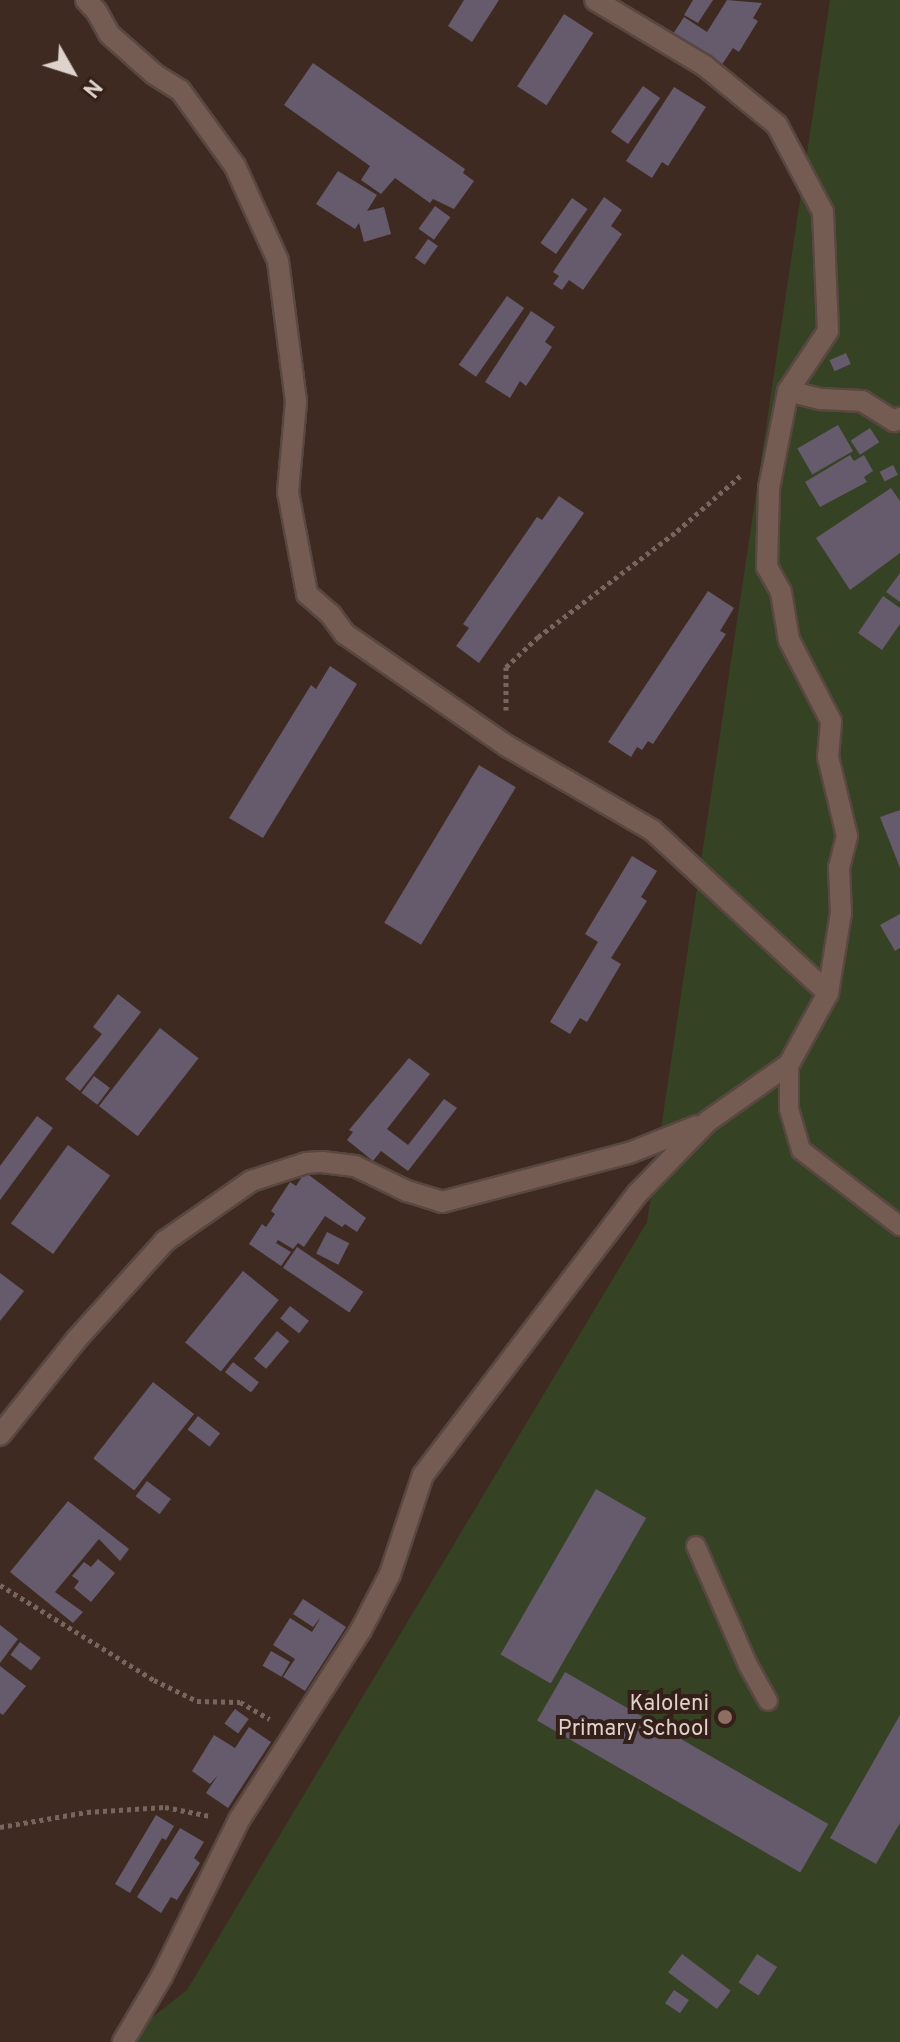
<!DOCTYPE html>
<html>
<head>
<meta charset="utf-8">
<style>
	body { margin:0 }
	#map { position:relative; width:900px; height:2042px; overflow:hidden; background:#3f2a22; font-family:Overpass,sans-serif }
	div>[style] { position:absolute }
	.green>* { inset:0; background:#364224 }
	.building>* { inset:0; background:#665a6d; transform-origin:0 0 }
	.path>* { height:5px; margin-top:-2.5px; transform-origin:0; background:repeating-linear-gradient(90deg,#78655e 0 4px,transparent 0 8px) }
	.roads { filter:drop-shadow(2px 0 #594741) drop-shadow(-2px 0 #594741) drop-shadow(0 2px #594741) drop-shadow(0 -2px #594741) }
	.service>* { height:18px; margin:-9px; padding:0 9px; transform-origin:9px; border-radius:9px; background:#745c53 }
	.minor>* { height:20px; margin:-10px; padding:0 10px; transform-origin:10px; border-radius:10px; background:#745c53 }
	.dots>* { width:22px; height:22px; translate:-50% -50%; box-sizing:border-box; border:4px solid #342019; border-radius:50% }
	span { translate:-50% -50%; white-space:nowrap; text-align:center; line-height:1.15; -webkit-text-stroke:8px #342019; paint-order:stroke }
	.poi-label { font-size:22px; color:#dfd1cc }
	.right { translate:-100% -50%; text-align:right }
	.north { position:absolute; left:32px; top:32px; width:80px; height:80px; -webkit-text-stroke:6px #342019; paint-order:stroke; rotate:129deg; font-size:22px; font-weight:700; line-height:32px; text-align:center; color:#dfd1cc }
	.north::after { content:''; display:block; margin:auto; width:28px; height:36px; background:#dfd1cc; clip-path:polygon(50% 0,100% 100%,50% 72%,0 100%) }
</style>
</head>
<body>
<div id="map">
	<div class="green">
		<div style="clip-path:polygon(830px 0,900px 0,900px 2042px,121px 2042px,187px 1990px,647px 1222px)"></div>
	</div>
	<div class="building">
		<div style="clip-path:polygon(464px 0,499px 0,472px 42px,448px 26px)"></div>
		<div style="clip-path:polygon(693px 0,713px 0,698px 23px,684px 15px)"></div>
		<div style="clip-path:polygon(727px 0,762px 3px,753px 18px,758px 21px,739px 52px,733px 48px,721px 66px,673px 34px,684px 17px,707px 32px)"></div>
		<div style="left:564px;top:14px;width:35px;height:86px;rotate:33deg"></div>
		<div style="clip-path:polygon(313px 63px,465px 169px,463px 173px,474px 181px,454px 209px,433px 199px,430px 203px,395px 178px,381px 194px,361px 180px,370px 166px,284px 105px)"></div>
		<div style="left:643px;top:86px;width:21px;height:56px;rotate:35deg"></div>
		<div style="clip-path:polygon(674px 87px,706px 107px,668px 166px,662px 162px,652px 178px,626px 161px)"></div>
		<div style="clip-path:polygon(338px 171px,377px 195px,367px 211px,384px 207px,391px 234px,364px 242px,359px 223px,355px 229px,316px 204px)"></div>
		<div style="clip-path:polygon(604px 197px,622px 210px,611px 226px,622px 234px,583px 290px,569px 280px,562px 290px,553px 284px,559px 276px,553px 272px)"></div>
		<div style="left:572px;top:198px;width:19px;height:55px;rotate:35deg"></div>
		<div style="left:435px;top:206px;width:19px;height:28px;rotate:36deg"></div>
		<div style="left:428px;top:239px;width:12px;height:23px;rotate:35deg"></div>
		<div style="left:507px;top:296px;width:21px;height:84px;rotate:35deg"></div>
		<div style="clip-path:polygon(531px 311px,555px 327px,545px 342px,552px 347px,526px 386px,520px 381px,510px 398px,485px 382px)"></div>
		<div style="left:846px;top:353px;width:12px;height:18px;rotate:66deg"></div>
		<div style="left:838px;top:425px;width:30px;height:47px;rotate:60deg"></div>
		<div style="left:870px;top:428px;width:17px;height:23px;rotate:57deg"></div>
		<div style="clip-path:polygon(850px 455px,854px 461px,864px 455px,873px 471px,864px 477px,867px 482px,820px 507px,805px 482px)"></div>
		<div style="left:893px;top:465px;width:11px;height:15px;rotate:63deg"></div>
		<div style="clip-path:polygon(891px 488px,900px 501px,900px 553px,850px 590px,816px 538px)"></div>
		<div style="clip-path:polygon(559px 496px,584px 513px,479px 663px,456px 646px,469px 628px,463px 624px,537px 517px,542px 520px)"></div>
		<div style="clip-path:polygon(900px 573px,900px 602px,886px 592px)"></div>
		<div style="clip-path:polygon(708px 591px,734px 608px,720px 631px,726px 634px,653px 744px,648px 741px,642px 750px,637px 747px,631px 757px,608px 742px)"></div>
		<div style="clip-path:polygon(883px 596px,900px 608px,900px 624px,882px 650px,858px 633px)"></div>
		<div style="clip-path:polygon(330px 666px,357px 684px,263px 838px,229px 818px,311px 685px,316px 689px)"></div>
		<div style="left:479px;top:765px;width:43px;height:184px;rotate:31deg"></div>
		<div style="clip-path:polygon(900px 810px,900px 868px,880px 817px)"></div>
		<div style="clip-path:polygon(632px 856px,657px 871px,641px 897px,647px 901px,611px 958px,621px 964px,587px 1022px,580px 1018px,570px 1034px,550px 1022px,598px 942px,585px 934px)"></div>
		<div style="clip-path:polygon(900px 914px,900px 948px,895px 951px,880px 925px)"></div>
		<div style="clip-path:polygon(118px 994px,141px 1012px,80px 1091px,65px 1079px,102px 1034px,93px 1027px)"></div>
		<div style="left:160px;top:1028px;width:49px;height:99px;rotate:38deg"></div>
		<div style="clip-path:polygon(409px 1058px,430px 1074px,387px 1129px,408px 1145px,444px 1099px,457px 1108px,408px 1171px,381px 1151px,373px 1161px,347px 1140px,353px 1132px,349px 1130px)"></div>
		<div style="left:94px;top:1076px;width:20px;height:21px;rotate:37deg"></div>
		<div style="clip-path:polygon(37px 1116px,53px 1128px,0 1200px,0 1166px)"></div>
		<div style="left:68px;top:1145px;width:52px;height:97px;rotate:36deg"></div>
		<div style="clip-path:polygon(305px 1172px,366px 1218px,357px 1232px,345px 1224px,342px 1227px,325px 1216px,304px 1247px,298px 1243px,293px 1249px,278px 1240px,276px 1243px,291px 1252px,281px 1266px,249px 1244px,262px 1224px,266px 1227px,275px 1214px,271px 1211px,290px 1182px,296px 1186px)"></div>
		<div style="left:327px;top:1232px;width:25px;height:24px;rotate:27deg"></div>
		<div style="left:297px;top:1247px;width:80px;height:25px;rotate:34deg"></div>
		<div style="left:243px;top:1271px;width:46px;height:92px;rotate:39deg"></div>
		<div style="clip-path:polygon(0 1273px,24px 1291px,0 1321px)"></div>
		<div style="left:290px;top:1306px;width:24px;height:16px;rotate:38deg"></div>
		<div style="left:277px;top:1331px;width:16px;height:36px;rotate:40deg"></div>
		<div style="left:233px;top:1362px;width:33px;height:13px;rotate:38deg"></div>
		<div style="left:153px;top:1382px;width:52px;height:97px;rotate:38deg"></div>
		<div style="left:198px;top:1416px;width:28px;height:17px;rotate:38deg"></div>
		<div style="left:147px;top:1481px;width:30px;height:19px;rotate:37deg"></div>
		<div style="left:596px;top:1489px;width:58px;height:191px;rotate:30deg"></div>
		<div style="clip-path:polygon(68px 1501px,129px 1549px,120px 1561px,99px 1539px,55px 1592px,83px 1612px,73px 1623px,10px 1572px)"></div>
		<div style="clip-path:polygon(98px 1559px,115px 1573px,91px 1602px,74px 1588px,79px 1581px,72px 1576px,84px 1562px,91px 1567px)"></div>
		<div style="clip-path:polygon(303px 1599px,346px 1627px,305px 1691px,283px 1677px,295px 1659px,273px 1645px,290px 1618px,312px 1632px,321px 1617px,313px 1627px,293px 1614px)"></div>
		<div style="clip-path:polygon(0 1625px,18px 1639px,0 1663px)"></div>
		<div style="left:20px;top:1642px;width:26px;height:16px;rotate:37deg"></div>
		<div style="left:271px;top:1651px;width:22px;height:17px;rotate:30deg"></div>
		<div style="clip-path:polygon(0 1666px,26px 1686px,3px 1715px,0 1713px)"></div>
		<div style="left:565px;top:1672px;width:304px;height:56px;rotate:30deg"></div>
		<div style="left:235px;top:1709px;width:17px;height:18px;rotate:36deg"></div>
		<div style="clip-path:polygon(900px 1715px,900px 1823px,876px 1864px,830px 1838px)"></div>
		<div style="clip-path:polygon(249px 1727px,271px 1742px,228px 1808px,206px 1793px,218px 1775px,210px 1784px,192px 1771px,214px 1735px,235px 1748px)"></div>
		<div style="clip-path:polygon(156px 1815px,174px 1826px,166px 1840px,162px 1838px,130px 1893px,115px 1884px)"></div>
		<div style="clip-path:polygon(180px 1828px,204px 1842px,194px 1858px,200px 1863px,177px 1900px,171px 1897px,161px 1913px,137px 1897px)"></div>
		<div style="left:682px;top:1954px;width:61px;height:23px;rotate:37deg"></div>
		<div style="left:757px;top:1954px;width:24px;height:34px;rotate:33deg"></div>
		<div style="left:674px;top:1990px;width:18px;height:16px;rotate:34deg"></div>
	</div>
	<div class="path">
		<div style="left:506px;top:710px;width:43px;rotate:-90deg"></div>
		<div style="left:506px;top:667px;width:44px;rotate:-43.2deg"></div>
		<div style="left:538px;top:637px;width:175px;rotate:-37.3deg"></div>
		<div style="left:677px;top:531px;width:84px;rotate:-41.1deg"></div>
		<div style="left:0;top:1585px;width:181px;rotate:31.7deg"></div>
		<div style="left:154px;top:1680px;width:48px;rotate:26deg"></div>
		<div style="left:197px;top:1701px;width:43px;rotate:1.3deg"></div>
		<div style="left:240px;top:1702px;width:34px;rotate:30deg"></div>
		<div style="left:0;top:1827px;width:88px;rotate:-9.8deg"></div>
		<div style="left:87px;top:1812px;width:78px;rotate:-3.7deg"></div>
		<div style="left:165px;top:1807px;width:46px;rotate:11.3deg"></div>
	</div>
	<div class="roads">
		<div class="service">
			<div style="left:789px;top:1064px;width:45px;rotate:90deg"></div>
			<div style="left:789px;top:1109px;width:43px;rotate:73.7deg"></div>
			<div style="left:801px;top:1150px;width:125px;rotate:37.5deg"></div>
			<div style="left:696px;top:1546px;width:130px;rotate:66.4deg"></div>
			<div style="left:748px;top:1665px;width:41px;rotate:60.9deg"></div>
		</div>
		<div class="minor">
			<div style="left:86px;top:0;width:16px;rotate:47deg"></div>
			<div style="left:97px;top:12px;width:25px;rotate:61deg"></div>
			<div style="left:109px;top:34px;width:60px;rotate:41.6deg"></div>
			<div style="left:154px;top:74px;width:31px;rotate:32deg"></div>
			<div style="left:180px;top:90px;width:94px;rotate:54.1deg"></div>
			<div style="left:235px;top:166px;width:104px;rotate:65.6deg"></div>
			<div style="left:278px;top:261px;width:142px;rotate:82.7deg"></div>
			<div style="left:296px;top:402px;width:90px;rotate:95.1deg"></div>
			<div style="left:288px;top:492px;width:104px;rotate:79.4deg"></div>
			<div style="left:307px;top:594px;width:32px;rotate:41deg"></div>
			<div style="left:331px;top:615px;width:24px;rotate:54deg"></div>
			<div style="left:345px;top:634px;width:197px;rotate:34.7deg"></div>
			<div style="left:507px;top:746px;width:168px;rotate:30.1deg"></div>
			<div style="left:652px;top:830px;width:240px;rotate:42.8deg"></div>
			<div style="left:788px;top:391px;width:34px;rotate:14deg"></div>
			<div style="left:821px;top:399px;width:41px;rotate:2.8deg"></div>
			<div style="left:862px;top:401px;width:38px;rotate:32deg"></div>
			<div style="left:894px;top:421px;width:7px;rotate:-27deg"></div>
			<div style="left:0;top:1435px;width:122px;rotate:-51.3deg"></div>
			<div style="left:76px;top:1340px;width:133px;rotate:-48deg"></div>
			<div style="left:165px;top:1241px;width:105px;rotate:-34.9deg"></div>
			<div style="left:251px;top:1181px;width:58px;rotate:-18.1deg"></div>
			<div style="left:306px;top:1163px;width:16px;rotate:-4deg"></div>
			<div style="left:322px;top:1162px;width:33px;rotate:7deg"></div>
			<div style="left:355px;top:1166px;width:58px;rotate:25.7deg"></div>
			<div style="left:407px;top:1191px;width:37px;rotate:17deg"></div>
			<div style="left:442px;top:1202px;width:193px;rotate:-14.7deg"></div>
			<div style="left:629px;top:1153px;width:73px;rotate:-21.7deg"></div>
			<div style="left:123px;top:2042px;width:77px;rotate:-59.4deg"></div>
			<div style="left:162px;top:1976px;width:174px;rotate:-63.7deg"></div>
			<div style="left:239px;top:1820px;width:226px;rotate:-57.3deg"></div>
			<div style="left:361px;top:1630px;width:63px;rotate:-62.6deg"></div>
			<div style="left:390px;top:1574px;width:104px;rotate:-71.6deg"></div>
			<div style="left:423px;top:1475px;width:355px;rotate:-52.7deg"></div>
			<div style="left:638px;top:1193px;width:100px;rotate:-45.8deg"></div>
			<div style="left:708px;top:1121px;width:99px;rotate:-35.1deg"></div>
			<div style="left:789px;top:1064px;width:81px;rotate:-61.2deg"></div>
			<div style="left:828px;top:993px;width:81px;rotate:-80.8deg"></div>
			<div style="left:841px;top:913px;width:45px;rotate:-92.5deg"></div>
			<div style="left:839px;top:868px;width:33px;rotate:-76deg"></div>
			<div style="left:847px;top:836px;width:81px;rotate:-103.5deg"></div>
			<div style="left:828px;top:757px;width:36px;rotate:-85deg"></div>
			<div style="left:831px;top:721px;width:91px;rotate:-117.4deg"></div>
			<div style="left:789px;top:640px;width:49px;rotate:-99.5deg"></div>
			<div style="left:781px;top:592px;width:29px;rotate:-119deg"></div>
			<div style="left:767px;top:567px;width:79px;rotate:-88.5deg"></div>
			<div style="left:769px;top:488px;width:99px;rotate:-78.9deg"></div>
			<div style="left:788px;top:391px;width:72px;rotate:-56.3deg"></div>
			<div style="left:828px;top:331px;width:119px;rotate:-92.4deg"></div>
			<div style="left:823px;top:212px;width:98px;rotate:-117.9deg"></div>
			<div style="left:777px;top:125px;width:93px;rotate:-140.7deg"></div>
			<div style="left:705px;top:66px;width:128px;rotate:-149deg"></div>
		</div>
	</div>
	<div class="dots">
		<div style="left:725px;top:1717px;background:#8d6e63"></div>
	</div>
	<div class="poi-label">
		<span class="right" style="left:709px;top:1717px">Kaloleni<br>Primary School</span>
	</div>
	<div class="north">N</div>
</div>
</body>
</html>
